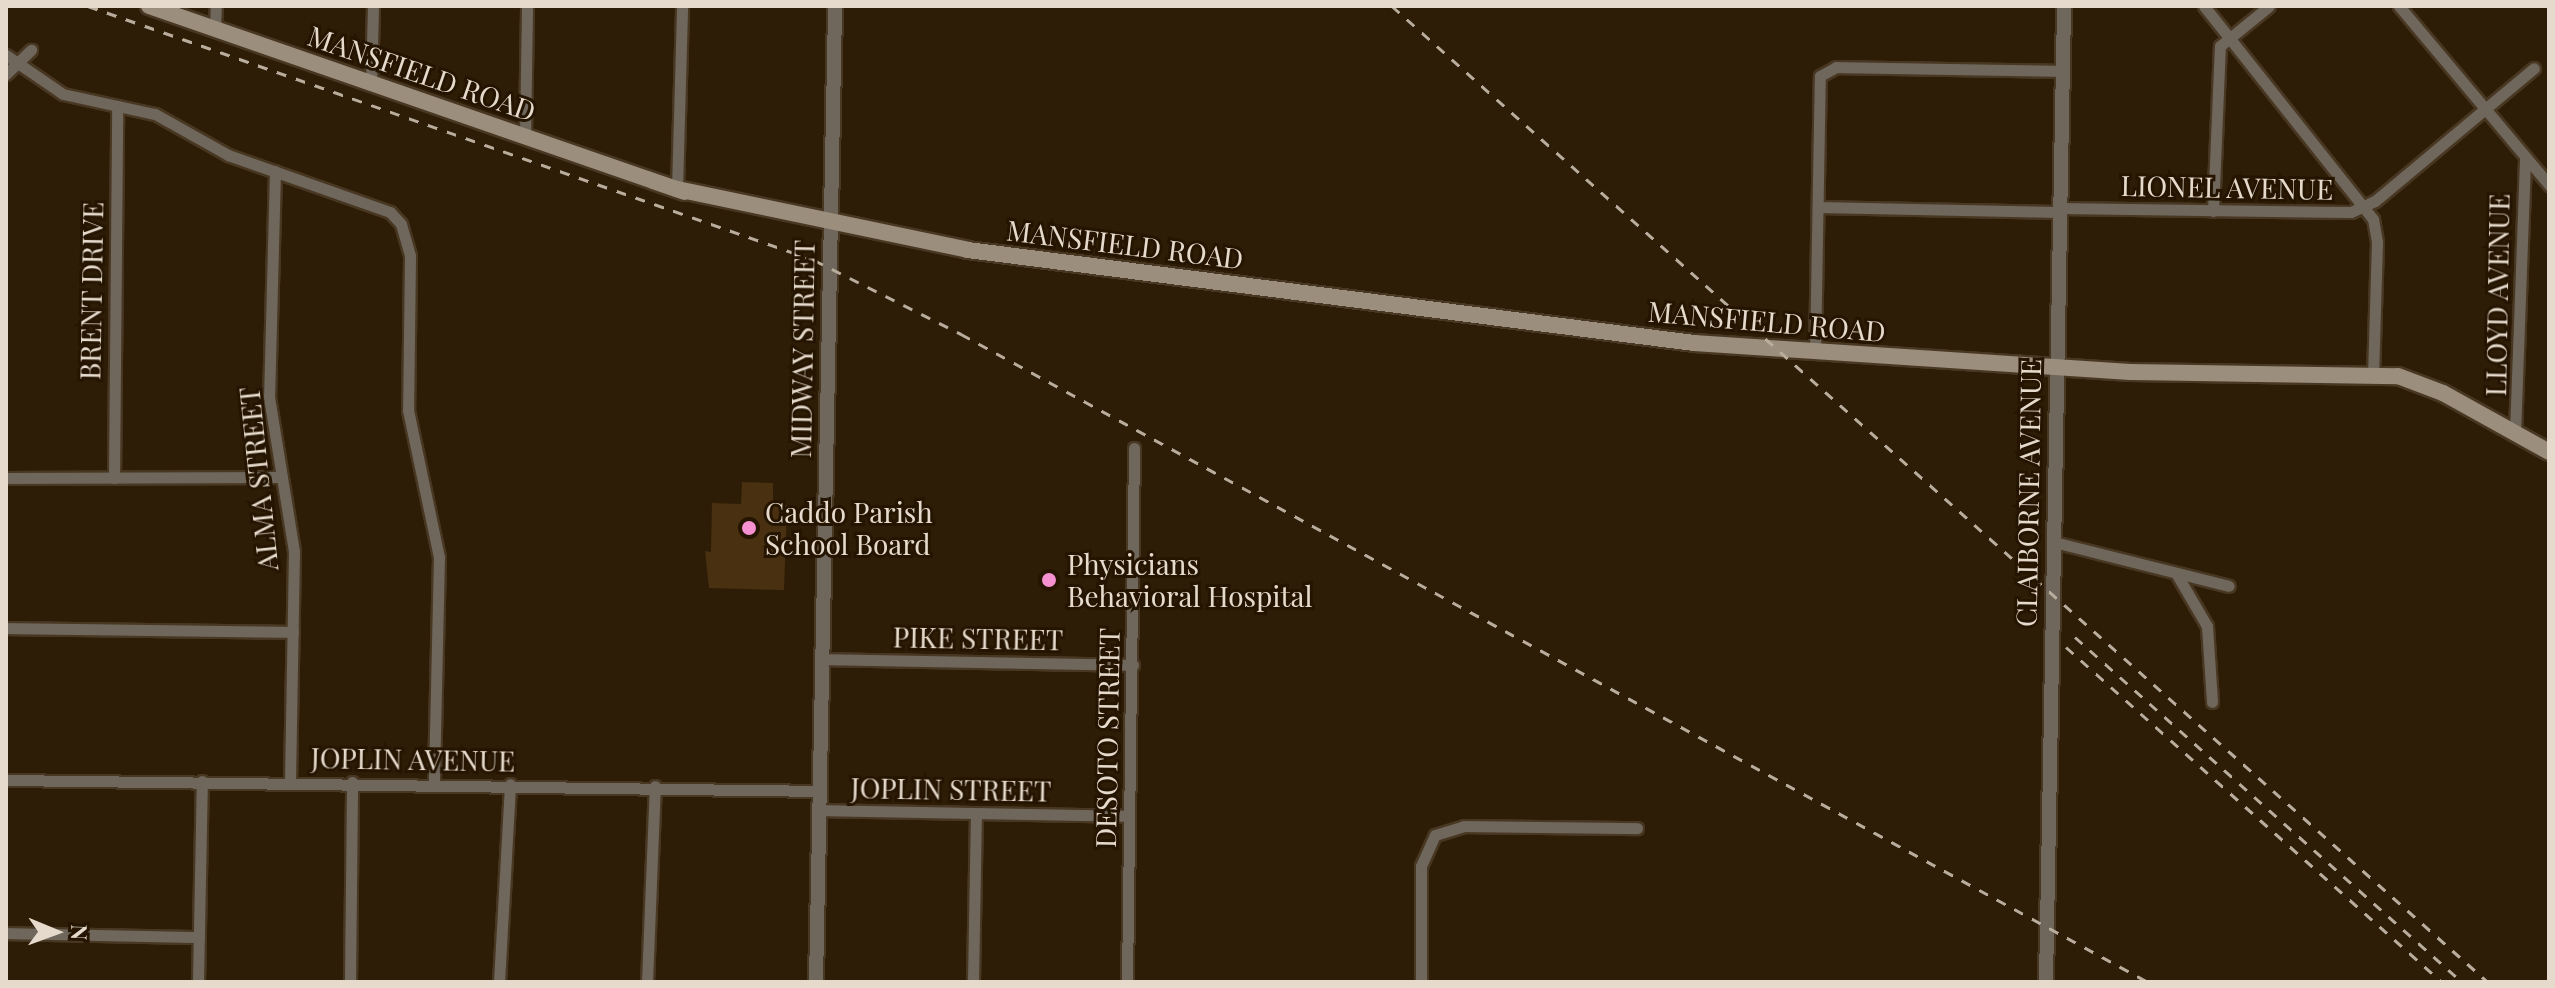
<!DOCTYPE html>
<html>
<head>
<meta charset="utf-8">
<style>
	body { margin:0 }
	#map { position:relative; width:2555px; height:988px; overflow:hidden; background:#2e1d06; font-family:"Playfair Display",serif }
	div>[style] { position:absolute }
	.building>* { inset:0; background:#483010 }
	.roads { filter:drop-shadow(2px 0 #483722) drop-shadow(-2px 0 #483722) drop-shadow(0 2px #483722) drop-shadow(0 -2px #483722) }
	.minor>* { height:11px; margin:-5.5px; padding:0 5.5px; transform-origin:5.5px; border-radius:5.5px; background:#6f675b }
	.tertiary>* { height:14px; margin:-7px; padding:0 7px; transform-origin:7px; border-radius:7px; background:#6f675b }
	.secondary>* { height:16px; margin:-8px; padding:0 8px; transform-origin:8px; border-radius:8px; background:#9b8e7c }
	.rail>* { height:3px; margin-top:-1.5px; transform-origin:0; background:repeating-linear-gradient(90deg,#b9ad9d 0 10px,transparent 0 20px) }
	.dots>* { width:22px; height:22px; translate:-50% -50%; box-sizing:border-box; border:4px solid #241400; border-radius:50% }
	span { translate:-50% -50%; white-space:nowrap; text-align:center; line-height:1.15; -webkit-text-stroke:6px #241400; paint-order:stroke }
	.street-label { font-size:28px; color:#e5dacc }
	.poi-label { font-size:28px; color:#e5dacc }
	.left { translate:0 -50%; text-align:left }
	.frame { position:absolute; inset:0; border:8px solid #e5dacc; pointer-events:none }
	.north { position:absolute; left:16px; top:892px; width:80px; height:80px; -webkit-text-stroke:6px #241400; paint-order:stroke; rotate:91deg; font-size:22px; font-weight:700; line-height:32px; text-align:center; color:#e5dacc }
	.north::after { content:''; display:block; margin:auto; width:28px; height:36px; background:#e5dacc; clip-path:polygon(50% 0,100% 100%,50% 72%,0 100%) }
</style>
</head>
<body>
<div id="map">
	<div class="building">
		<div style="clip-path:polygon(742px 482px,773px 483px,773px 505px,787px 505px,784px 590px,709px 588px,705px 551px,711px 552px,712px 503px,741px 504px)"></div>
	</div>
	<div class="roads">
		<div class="minor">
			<div style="left:2204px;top:6px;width:272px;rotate:51.6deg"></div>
			<div style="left:2373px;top:219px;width:23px;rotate:80deg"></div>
			<div style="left:2377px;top:242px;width:133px;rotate:91.7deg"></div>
			<div style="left:2399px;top:6px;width:234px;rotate:50deg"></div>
			<div style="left:215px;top:29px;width:23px;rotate:-88deg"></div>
			<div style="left:6px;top:55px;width:69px;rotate:34.4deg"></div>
			<div style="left:63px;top:94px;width:94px;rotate:12.3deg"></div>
			<div style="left:155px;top:114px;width:84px;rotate:29.3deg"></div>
			<div style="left:228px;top:155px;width:172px;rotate:19.4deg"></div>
			<div style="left:390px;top:212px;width:16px;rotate:47deg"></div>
			<div style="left:401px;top:224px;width:33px;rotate:74deg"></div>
			<div style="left:410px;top:256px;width:154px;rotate:90.7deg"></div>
			<div style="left:408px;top:410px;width:150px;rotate:78.1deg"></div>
			<div style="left:439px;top:557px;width:226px;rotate:91.3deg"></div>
			<div style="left:6px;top:74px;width:35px;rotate:-44deg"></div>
			<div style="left:371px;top:83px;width:77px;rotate:-88.5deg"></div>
			<div style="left:525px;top:136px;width:130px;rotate:-89.1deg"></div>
			<div style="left:275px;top:171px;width:226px;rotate:91.5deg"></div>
			<div style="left:269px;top:397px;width:157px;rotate:80.8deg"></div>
			<div style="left:294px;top:552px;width:229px;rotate:91deg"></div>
			<div style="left:677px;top:189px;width:183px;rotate:-88.4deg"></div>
			<div style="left:1818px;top:207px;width:241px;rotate:1.2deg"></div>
			<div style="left:2059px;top:208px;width:292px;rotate:0.8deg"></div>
			<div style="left:2351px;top:212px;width:26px;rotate:-25deg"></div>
			<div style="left:2375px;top:201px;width:207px;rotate:-39.9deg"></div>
			<div style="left:2213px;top:211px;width:165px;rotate:-87.6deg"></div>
			<div style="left:2220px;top:46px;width:63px;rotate:-39.2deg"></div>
			<div style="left:1815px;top:353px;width:277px;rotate:-89deg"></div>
			<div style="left:1820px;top:76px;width:18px;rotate:-29deg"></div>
			<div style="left:1836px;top:67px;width:227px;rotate:1deg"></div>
			<div style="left:2515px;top:433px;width:275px;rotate:-87.9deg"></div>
			<div style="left:6px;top:478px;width:275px;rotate:-0.2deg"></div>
			<div style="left:114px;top:478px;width:372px;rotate:-89.5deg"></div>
			<div style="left:2054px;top:542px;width:180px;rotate:14.1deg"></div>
			<div style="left:2176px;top:573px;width:61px;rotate:59.7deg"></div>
			<div style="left:2207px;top:626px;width:76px;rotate:86.2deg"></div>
			<div style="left:6px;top:628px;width:287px;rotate:0.8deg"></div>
			<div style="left:822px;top:659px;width:311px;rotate:1.1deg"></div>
			<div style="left:6px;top:780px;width:814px;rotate:0.77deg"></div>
			<div style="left:819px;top:810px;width:310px;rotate:1.1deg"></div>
			<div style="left:6px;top:933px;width:193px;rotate:1.2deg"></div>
			<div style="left:198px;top:982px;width:201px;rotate:-88.9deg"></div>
			<div style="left:350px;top:982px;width:200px;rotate:-89.4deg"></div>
			<div style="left:499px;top:982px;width:198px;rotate:-86.8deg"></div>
			<div style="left:647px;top:982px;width:196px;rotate:-87.7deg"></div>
			<div style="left:973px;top:982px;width:168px;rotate:-89deg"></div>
			<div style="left:1127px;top:982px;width:534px;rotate:-89.25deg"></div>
			<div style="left:1421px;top:982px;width:116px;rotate:-90deg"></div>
			<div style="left:1421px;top:866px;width:34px;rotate:-66deg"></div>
			<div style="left:1435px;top:835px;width:30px;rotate:-17deg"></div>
			<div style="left:1464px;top:826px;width:173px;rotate:0.7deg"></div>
		</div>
		<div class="tertiary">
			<div style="left:816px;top:982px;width:976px;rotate:-88.88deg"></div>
			<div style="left:2046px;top:982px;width:976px;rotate:-88.94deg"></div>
		</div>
		<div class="secondary">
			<div style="left:149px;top:6px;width:567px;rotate:19.14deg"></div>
			<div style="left:677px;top:189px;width:297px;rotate:11.8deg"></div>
			<div style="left:968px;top:250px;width:732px;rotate:7.3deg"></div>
			<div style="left:1694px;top:343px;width:437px;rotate:3.8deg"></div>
			<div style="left:2130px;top:372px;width:268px;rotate:0.9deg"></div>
			<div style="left:2398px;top:376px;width:48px;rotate:20.7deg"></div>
			<div style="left:2443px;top:393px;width:121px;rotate:29.1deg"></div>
		</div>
	</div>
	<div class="rail">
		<div style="left:88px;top:6px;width:769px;rotate:19.28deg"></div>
		<div style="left:814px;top:260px;width:165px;rotate:26.7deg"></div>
		<div style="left:961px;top:334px;width:1352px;rotate:28.63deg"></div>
		<div style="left:1392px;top:6px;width:1468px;rotate:41.69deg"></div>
		<div style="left:2075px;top:637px;width:518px;rotate:41.72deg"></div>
		<div style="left:2066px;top:647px;width:504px;rotate:41.7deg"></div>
	</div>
	<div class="dots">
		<div style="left:749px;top:528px;background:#f590d1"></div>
		<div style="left:1049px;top:580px;background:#f590d1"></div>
	</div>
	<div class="street-label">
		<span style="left:422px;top:73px;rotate:19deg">MANSFIELD ROAD</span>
		<span style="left:2227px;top:187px;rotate:1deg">LIONEL AVENUE</span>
		<span style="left:1125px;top:244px;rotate:7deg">MANSFIELD ROAD</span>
		<span style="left:91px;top:291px;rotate:-89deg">BRENT DRIVE</span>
		<span style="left:2497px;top:295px;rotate:-89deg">LLOYD AVENUE</span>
		<span style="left:1767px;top:321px;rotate:5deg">MANSFIELD ROAD</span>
		<span style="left:802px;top:349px;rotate:-89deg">MIDWAY STREET</span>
		<span style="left:258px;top:479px;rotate:-96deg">ALMA STREET</span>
		<span style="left:2028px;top:493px;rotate:-89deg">CLAIBORNE AVENUE</span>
		<span style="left:978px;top:638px;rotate:1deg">PIKE STREET</span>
		<span style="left:1107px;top:738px;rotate:-89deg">DESOTO STREET</span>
		<span style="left:413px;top:759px;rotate:1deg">JOPLIN AVENUE</span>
		<span style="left:951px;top:789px;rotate:1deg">JOPLIN STREET</span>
	</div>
	<div class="poi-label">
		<span class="left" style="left:765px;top:528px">Caddo Parish<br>School Board</span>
		<span class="left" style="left:1067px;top:580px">Physicians<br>Behavioral Hospital</span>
	</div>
	<div class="frame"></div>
	<div class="north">N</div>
</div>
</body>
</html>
